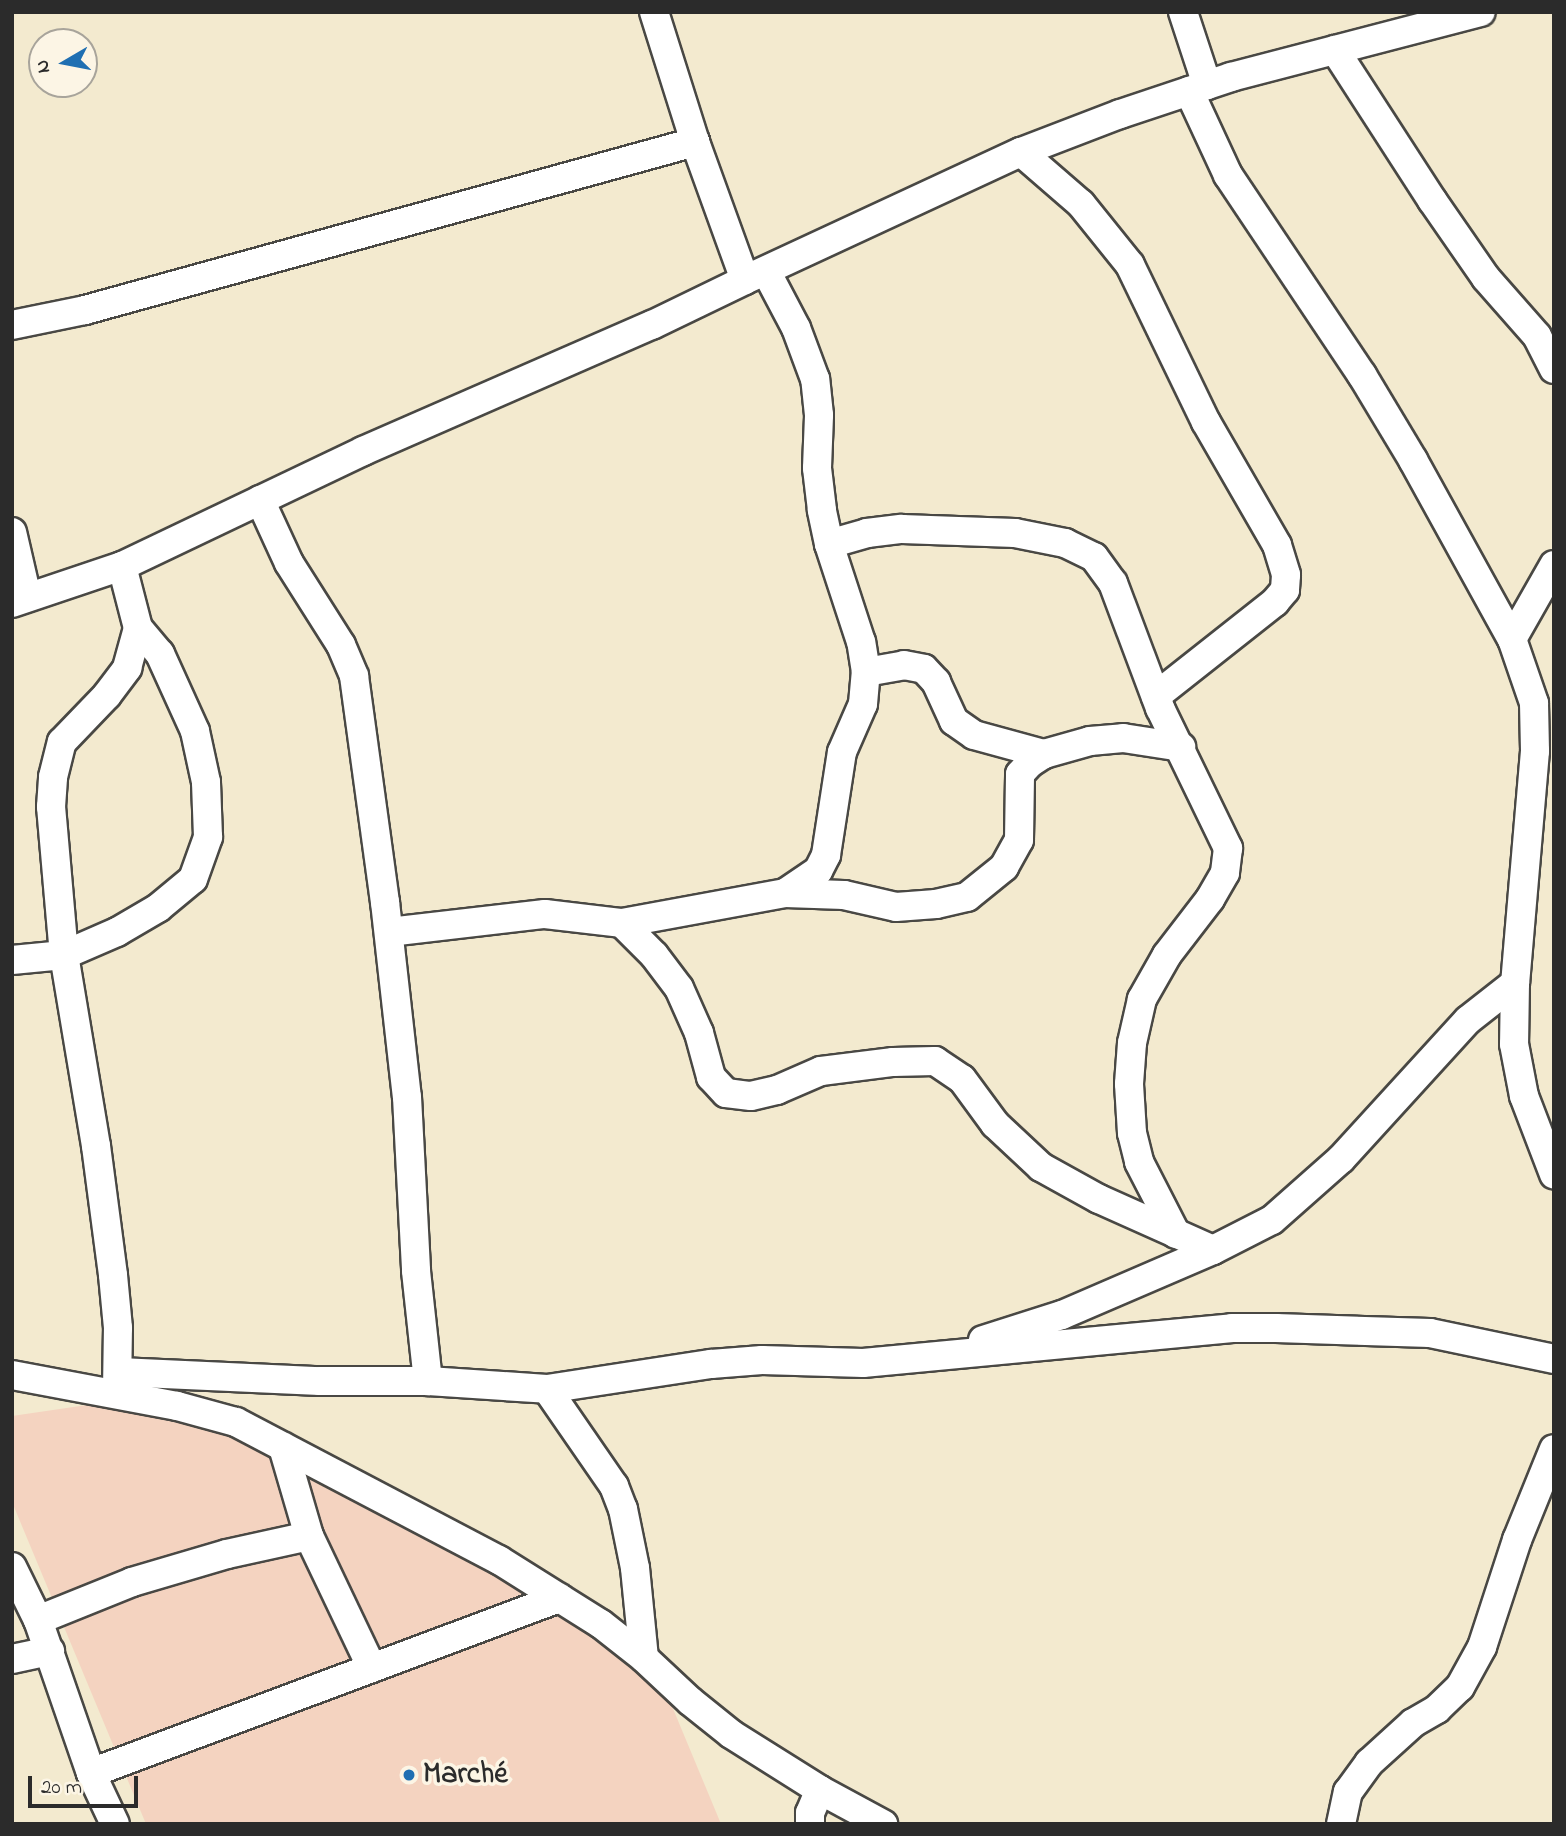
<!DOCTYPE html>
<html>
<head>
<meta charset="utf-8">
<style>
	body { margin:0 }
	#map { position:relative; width:1566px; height:1836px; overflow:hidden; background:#f3eacf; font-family:"Indie Flower",sans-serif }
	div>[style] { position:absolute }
	.built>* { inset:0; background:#f4d3c0 }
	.roads { filter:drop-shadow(2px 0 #494844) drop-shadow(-2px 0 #494844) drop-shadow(0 2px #494844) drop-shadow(0 -2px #494844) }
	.street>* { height:28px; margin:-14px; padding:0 14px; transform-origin:14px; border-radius:14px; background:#fff }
	.dots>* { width:19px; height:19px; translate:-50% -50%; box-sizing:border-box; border:4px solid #fcf5e5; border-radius:50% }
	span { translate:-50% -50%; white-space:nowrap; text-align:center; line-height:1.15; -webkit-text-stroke:7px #fcf5e5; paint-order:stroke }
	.poi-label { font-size:30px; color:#2b2b2b; font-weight:700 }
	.left { translate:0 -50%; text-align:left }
	.frame { position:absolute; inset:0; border:14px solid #2b2b2b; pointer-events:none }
	.north { position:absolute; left:28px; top:28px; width:70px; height:70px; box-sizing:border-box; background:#fcf5e5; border:2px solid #a8a49b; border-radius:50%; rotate:260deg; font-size:19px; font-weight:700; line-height:28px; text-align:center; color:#2b2b2b }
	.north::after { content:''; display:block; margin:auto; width:24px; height:32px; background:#1f6fb2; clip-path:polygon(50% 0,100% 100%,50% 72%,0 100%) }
	.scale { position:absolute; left:28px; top:1776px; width:110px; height:32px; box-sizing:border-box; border:4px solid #2b2b2b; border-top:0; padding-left:9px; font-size:21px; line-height:24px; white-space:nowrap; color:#2b2b2b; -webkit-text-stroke:5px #fcf5e5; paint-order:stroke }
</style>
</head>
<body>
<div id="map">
	<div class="built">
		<div style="clip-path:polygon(87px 1405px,147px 1409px,236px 1422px,654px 1663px,721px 1824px,146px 1824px,12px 1502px,12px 1416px)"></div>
	</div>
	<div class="roads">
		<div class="street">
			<div style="left:1183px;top:12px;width:77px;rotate:71.8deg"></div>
			<div style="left:1335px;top:50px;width:179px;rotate:57.1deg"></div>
			<div style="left:1432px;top:200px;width:95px;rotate:55.3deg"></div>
			<div style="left:1486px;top:278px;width:77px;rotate:48.7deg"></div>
			<div style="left:1537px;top:336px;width:37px;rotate:63deg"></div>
			<div style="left:1189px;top:91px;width:93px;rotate:65.1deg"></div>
			<div style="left:1228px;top:175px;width:241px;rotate:56.2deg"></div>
			<div style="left:1362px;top:375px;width:99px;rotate:59deg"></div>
			<div style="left:1413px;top:460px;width:205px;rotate:61.1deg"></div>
			<div style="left:1512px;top:639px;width:68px;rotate:71deg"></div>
			<div style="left:1534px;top:703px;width:48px;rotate:88.8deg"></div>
			<div style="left:1535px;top:751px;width:233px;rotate:94.9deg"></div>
			<div style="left:1515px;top:983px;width:61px;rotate:90.9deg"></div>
			<div style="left:1514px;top:1044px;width:53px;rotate:79.1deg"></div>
			<div style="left:1524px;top:1096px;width:84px;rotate:69deg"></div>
			<div style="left:1021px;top:152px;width:79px;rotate:40.9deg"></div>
			<div style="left:1081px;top:204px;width:78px;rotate:51.2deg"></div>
			<div style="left:1130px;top:265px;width:174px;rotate:64.2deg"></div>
			<div style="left:1206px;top:422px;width:142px;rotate:60deg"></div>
			<div style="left:1277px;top:545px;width:31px;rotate:73deg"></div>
			<div style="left:1286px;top:575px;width:15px;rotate:94deg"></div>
			<div style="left:1285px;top:590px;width:16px;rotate:130deg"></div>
			<div style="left:1275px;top:602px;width:152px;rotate:141.7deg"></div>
			<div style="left:749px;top:278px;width:300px;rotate:-24.9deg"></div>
			<div style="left:1021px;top:152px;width:106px;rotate:-21deg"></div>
			<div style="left:1120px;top:114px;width:117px;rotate:-18.4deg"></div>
			<div style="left:1231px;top:77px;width:258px;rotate:-14.6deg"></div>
			<div style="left:12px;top:325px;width:75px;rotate:-11.6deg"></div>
			<div style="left:85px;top:310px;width:633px;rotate:-15.4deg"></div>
			<div style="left:260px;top:500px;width:69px;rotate:65.3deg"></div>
			<div style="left:289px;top:563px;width:97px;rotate:57.6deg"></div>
			<div style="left:341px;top:645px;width:34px;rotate:67deg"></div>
			<div style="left:354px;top:676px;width:228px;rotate:82.2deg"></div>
			<div style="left:385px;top:902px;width:196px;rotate:83.6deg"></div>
			<div style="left:407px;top:1097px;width:174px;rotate:87deg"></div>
			<div style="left:416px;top:1271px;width:111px;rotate:83.8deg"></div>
			<div style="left:12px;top:532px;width:67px;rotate:77deg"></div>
			<div style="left:829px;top:544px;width:40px;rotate:-16deg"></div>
			<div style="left:867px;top:533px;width:35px;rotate:-7deg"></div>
			<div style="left:902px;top:529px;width:113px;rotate:2deg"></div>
			<div style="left:1015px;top:533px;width:51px;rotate:11.3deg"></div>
			<div style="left:1065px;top:543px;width:32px;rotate:26deg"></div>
			<div style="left:1094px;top:557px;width:32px;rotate:54deg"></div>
			<div style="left:1113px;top:583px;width:134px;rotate:69.4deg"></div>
			<div style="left:1160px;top:708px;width:156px;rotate:64.1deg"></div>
			<div style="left:1228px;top:848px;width:25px;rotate:97deg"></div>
			<div style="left:1225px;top:873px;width:30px;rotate:120deg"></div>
			<div style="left:1210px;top:899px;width:71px;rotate:127.5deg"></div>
			<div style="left:1167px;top:955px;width:51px;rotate:119.6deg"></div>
			<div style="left:1142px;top:999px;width:45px;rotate:102.8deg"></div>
			<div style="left:1132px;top:1043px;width:41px;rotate:94.2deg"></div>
			<div style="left:1129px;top:1084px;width:49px;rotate:86.5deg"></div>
			<div style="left:1132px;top:1133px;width:30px;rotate:76deg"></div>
			<div style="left:1139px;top:1162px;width:81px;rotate:62.8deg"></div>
			<div style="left:12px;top:603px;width:116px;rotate:-18.6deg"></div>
			<div style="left:122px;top:566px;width:267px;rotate:-25.5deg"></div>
			<div style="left:363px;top:451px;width:315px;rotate:-23.6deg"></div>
			<div style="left:652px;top:325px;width:103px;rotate:-25.8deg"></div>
			<div style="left:745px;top:280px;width:147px;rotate:-109.9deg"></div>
			<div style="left:695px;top:142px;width:136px;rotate:-107.5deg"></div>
			<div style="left:1512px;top:639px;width:85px;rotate:-60.4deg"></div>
			<div style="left:866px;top:672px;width:39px;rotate:-10deg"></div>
			<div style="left:904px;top:665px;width:20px;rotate:11deg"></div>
			<div style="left:924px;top:669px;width:18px;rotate:47deg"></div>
			<div style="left:936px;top:682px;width:43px;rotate:65.2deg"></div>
			<div style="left:954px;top:721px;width:24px;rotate:35deg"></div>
			<div style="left:974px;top:735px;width:73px;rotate:15.2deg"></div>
			<div style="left:785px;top:893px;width:59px;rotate:1.9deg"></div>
			<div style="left:844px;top:895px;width:53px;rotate:13deg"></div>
			<div style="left:896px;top:907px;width:40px;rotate:-4.3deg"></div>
			<div style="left:936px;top:904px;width:32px;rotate:-13deg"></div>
			<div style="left:967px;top:897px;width:48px;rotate:-39deg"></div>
			<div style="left:1004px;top:867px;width:31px;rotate:-61deg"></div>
			<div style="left:1019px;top:840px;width:66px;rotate:-89.1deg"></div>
			<div style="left:1020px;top:774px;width:15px;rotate:-48deg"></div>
			<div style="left:1030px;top:763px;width:17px;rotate:-33deg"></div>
			<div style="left:1044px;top:754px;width:48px;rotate:-15.8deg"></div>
			<div style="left:1090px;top:741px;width:33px;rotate:-5deg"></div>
			<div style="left:1123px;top:738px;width:59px;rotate:8.8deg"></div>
			<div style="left:622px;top:923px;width:45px;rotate:45deg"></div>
			<div style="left:654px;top:955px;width:41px;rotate:52.9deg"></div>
			<div style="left:679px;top:988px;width:49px;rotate:66deg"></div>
			<div style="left:699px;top:1033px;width:46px;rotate:74.7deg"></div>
			<div style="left:711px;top:1077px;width:22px;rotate:47deg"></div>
			<div style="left:726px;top:1093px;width:25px;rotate:7deg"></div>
			<div style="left:751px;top:1096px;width:27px;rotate:-13deg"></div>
			<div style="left:777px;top:1090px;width:48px;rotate:-23.4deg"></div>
			<div style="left:821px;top:1071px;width:73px;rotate:-7.1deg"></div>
			<div style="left:893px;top:1062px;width:42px;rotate:-1.4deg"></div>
			<div style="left:935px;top:1061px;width:32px;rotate:34deg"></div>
			<div style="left:962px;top:1079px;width:56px;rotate:53.7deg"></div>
			<div style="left:995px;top:1124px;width:63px;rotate:43.1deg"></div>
			<div style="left:1041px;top:1167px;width:66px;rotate:28.9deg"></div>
			<div style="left:1099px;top:1199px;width:125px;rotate:24.1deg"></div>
			<div style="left:389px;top:932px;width:157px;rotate:-6.6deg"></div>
			<div style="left:545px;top:914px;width:78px;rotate:6.7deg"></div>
			<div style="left:622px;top:923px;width:166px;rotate:-10.4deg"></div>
			<div style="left:785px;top:893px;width:40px;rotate:-34deg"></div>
			<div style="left:818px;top:871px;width:18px;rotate:-63deg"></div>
			<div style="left:826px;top:855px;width:104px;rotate:-81.2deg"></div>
			<div style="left:842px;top:752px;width:52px;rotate:-66.4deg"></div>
			<div style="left:863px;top:704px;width:32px;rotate:-85deg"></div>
			<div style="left:866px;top:672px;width:30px;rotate:-99deg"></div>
			<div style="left:861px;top:642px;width:103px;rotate:-108.1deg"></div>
			<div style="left:829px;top:544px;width:35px;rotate:-102deg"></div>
			<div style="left:822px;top:510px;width:42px;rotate:-96.8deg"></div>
			<div style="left:817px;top:468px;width:53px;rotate:-87.8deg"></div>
			<div style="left:819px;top:415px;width:36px;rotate:-96deg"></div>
			<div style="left:815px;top:379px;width:54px;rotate:-110.4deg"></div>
			<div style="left:796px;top:328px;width:64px;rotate:-117.8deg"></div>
			<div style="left:12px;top:960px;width:52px;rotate:-5.5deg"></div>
			<div style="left:64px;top:955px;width:58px;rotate:-23.5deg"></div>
			<div style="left:117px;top:932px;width:48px;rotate:-30.3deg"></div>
			<div style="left:158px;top:908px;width:45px;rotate:-39.6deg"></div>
			<div style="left:193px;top:879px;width:45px;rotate:-70.3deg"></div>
			<div style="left:208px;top:837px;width:55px;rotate:-92.1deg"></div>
			<div style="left:206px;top:782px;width:52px;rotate:-102.2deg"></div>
			<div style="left:195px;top:731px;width:85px;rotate:-114.4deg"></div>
			<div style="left:160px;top:654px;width:34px;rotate:-130deg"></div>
			<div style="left:983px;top:1340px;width:83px;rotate:-17.6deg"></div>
			<div style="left:1062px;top:1315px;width:164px;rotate:-23.3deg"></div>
			<div style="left:1213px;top:1250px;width:66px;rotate:-27deg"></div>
			<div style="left:1272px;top:1220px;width:92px;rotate:-41.5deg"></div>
			<div style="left:1341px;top:1159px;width:188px;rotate:-47.6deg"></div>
			<div style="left:1468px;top:1020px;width:60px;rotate:-38.2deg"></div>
			<div style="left:119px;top:1372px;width:201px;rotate:2.6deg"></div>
			<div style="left:320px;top:1381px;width:108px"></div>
			<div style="left:428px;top:1381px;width:119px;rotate:3.8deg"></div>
			<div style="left:547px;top:1389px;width:166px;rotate:-8.7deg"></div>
			<div style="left:711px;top:1364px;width:51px;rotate:-4.5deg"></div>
			<div style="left:762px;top:1360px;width:101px;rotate:1.7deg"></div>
			<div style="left:863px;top:1363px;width:371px;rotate:-5.4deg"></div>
			<div style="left:1232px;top:1328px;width:44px"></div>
			<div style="left:1276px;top:1328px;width:154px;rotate:1.9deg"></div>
			<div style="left:1430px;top:1333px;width:127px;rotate:11.8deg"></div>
			<div style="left:12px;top:1375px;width:168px;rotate:10.6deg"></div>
			<div style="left:177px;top:1406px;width:61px;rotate:15.2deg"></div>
			<div style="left:236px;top:1422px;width:297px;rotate:27.7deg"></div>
			<div style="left:499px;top:1560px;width:120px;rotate:32.1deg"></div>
			<div style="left:601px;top:1624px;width:55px;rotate:38.3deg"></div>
			<div style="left:644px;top:1658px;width:63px;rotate:43.1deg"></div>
			<div style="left:690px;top:1701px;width:53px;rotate:38.8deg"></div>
			<div style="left:731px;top:1734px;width:105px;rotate:32.2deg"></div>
			<div style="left:820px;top:1790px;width:72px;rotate:28.4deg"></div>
			<div style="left:547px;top:1389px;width:118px;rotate:55.4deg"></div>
			<div style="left:614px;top:1486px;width:25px;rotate:69deg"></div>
			<div style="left:623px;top:1509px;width:60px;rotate:78.5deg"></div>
			<div style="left:635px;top:1568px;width:90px;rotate:84.3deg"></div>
			<div style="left:117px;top:1390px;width:62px;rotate:-89.1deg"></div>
			<div style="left:118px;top:1328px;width:53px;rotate:-95.4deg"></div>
			<div style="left:113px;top:1275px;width:130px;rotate:-97.5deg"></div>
			<div style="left:96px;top:1146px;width:194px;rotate:-99.5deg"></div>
			<div style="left:64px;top:955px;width:149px;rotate:-95deg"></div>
			<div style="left:51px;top:807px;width:30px;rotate:-86deg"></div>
			<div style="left:53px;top:777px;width:36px;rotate:-76deg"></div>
			<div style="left:62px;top:742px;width:65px;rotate:-46.2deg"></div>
			<div style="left:107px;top:695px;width:34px;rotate:-53deg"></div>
			<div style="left:127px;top:668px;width:41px;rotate:-74.6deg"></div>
			<div style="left:138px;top:628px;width:64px;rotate:-104.5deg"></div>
			<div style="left:309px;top:1536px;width:146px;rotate:64.5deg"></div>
			<div style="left:12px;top:1567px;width:59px;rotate:63.9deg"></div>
			<div style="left:38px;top:1620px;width:162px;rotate:70.9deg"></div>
			<div style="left:91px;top:1773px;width:56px;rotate:64.8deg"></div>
			<div style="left:38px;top:1620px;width:101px;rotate:-22deg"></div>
			<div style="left:132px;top:1582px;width:99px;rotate:-16.4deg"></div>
			<div style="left:227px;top:1554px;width:84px;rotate:-12.4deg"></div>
			<div style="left:309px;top:1536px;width:93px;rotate:-106.3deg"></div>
			<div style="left:12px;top:1659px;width:39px;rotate:-12deg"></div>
			<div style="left:91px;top:1773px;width:500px;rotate:-20.5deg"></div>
			<div style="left:810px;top:1824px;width:11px;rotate:-90deg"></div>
			<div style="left:810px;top:1813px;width:25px;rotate:-67deg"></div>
			<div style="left:1341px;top:1824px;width:33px;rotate:-78deg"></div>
			<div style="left:1348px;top:1792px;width:36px;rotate:-54deg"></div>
			<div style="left:1369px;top:1763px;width:59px;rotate:-42.3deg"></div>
			<div style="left:1413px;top:1723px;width:28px;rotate:-30deg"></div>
			<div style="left:1437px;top:1709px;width:32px;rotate:-44deg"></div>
			<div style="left:1460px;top:1687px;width:46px;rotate:-61.2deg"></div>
			<div style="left:1482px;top:1647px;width:113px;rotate:-71.9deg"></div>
			<div style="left:1517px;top:1540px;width:98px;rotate:-67.9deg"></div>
		</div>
	</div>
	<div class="dots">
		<div style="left:409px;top:1775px;background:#1f6fb2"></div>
	</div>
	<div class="poi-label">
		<span class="left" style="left:423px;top:1775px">Marché</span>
	</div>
	<div class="frame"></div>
	<div class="north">N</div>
	<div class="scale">20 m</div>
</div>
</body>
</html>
